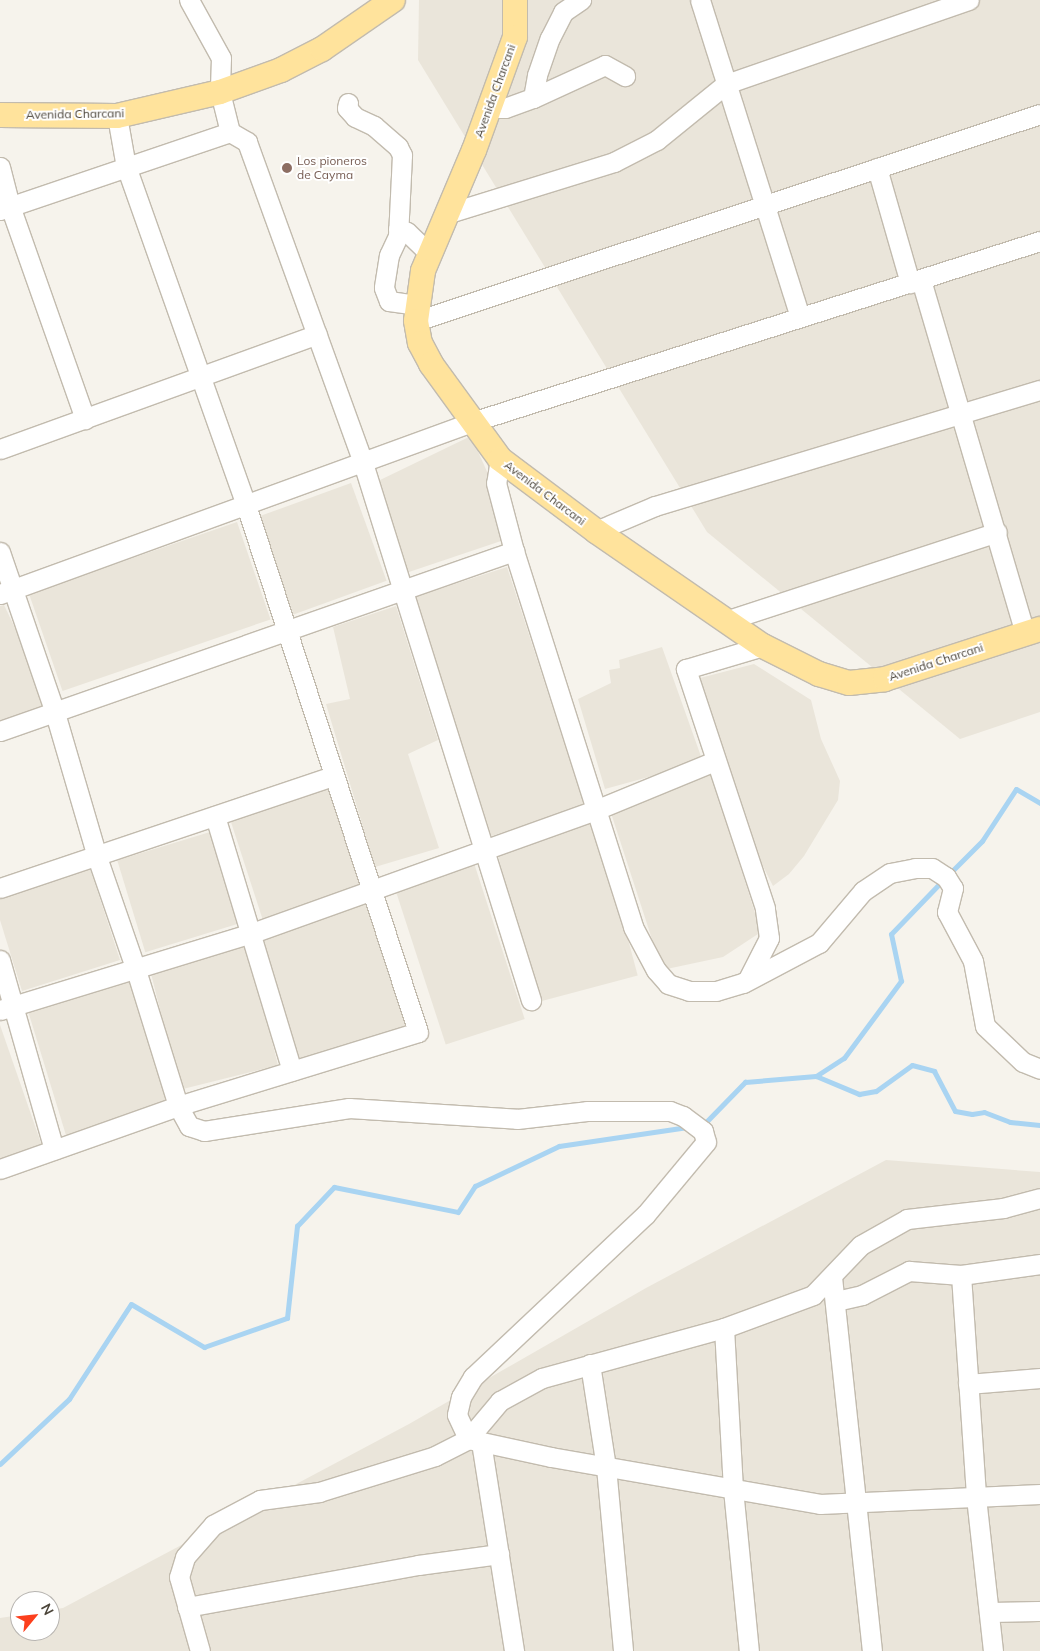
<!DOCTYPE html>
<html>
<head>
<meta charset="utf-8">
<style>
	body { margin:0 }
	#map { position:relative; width:1040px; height:1651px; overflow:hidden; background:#f6f3ec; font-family:Mulish,sans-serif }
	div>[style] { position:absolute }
	.residential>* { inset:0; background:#eae5da; transform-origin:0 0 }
	.stream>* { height:5px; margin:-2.5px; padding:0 2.5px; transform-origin:2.5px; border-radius:2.5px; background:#a9d4f2 }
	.roads { filter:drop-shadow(1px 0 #c2bbae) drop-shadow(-1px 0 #c2bbae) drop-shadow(0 1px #c2bbae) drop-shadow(0 -1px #c2bbae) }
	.minor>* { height:19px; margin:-9.5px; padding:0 9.5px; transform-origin:9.5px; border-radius:9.5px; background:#fff }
	.major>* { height:24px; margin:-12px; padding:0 12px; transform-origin:12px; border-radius:12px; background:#ffe39c }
	.dots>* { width:14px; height:14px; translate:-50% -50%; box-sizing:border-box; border:2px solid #fff; border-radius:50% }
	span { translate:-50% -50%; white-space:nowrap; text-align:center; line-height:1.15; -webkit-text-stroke:4px #fff; paint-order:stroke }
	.street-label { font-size:12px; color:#4b4439 }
	.education-label { font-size:12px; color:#785e54 }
	.left { translate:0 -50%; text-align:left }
	.north { position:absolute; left:10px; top:1591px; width:50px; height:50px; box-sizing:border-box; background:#fff; border:1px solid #b7b4b0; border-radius:50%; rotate:62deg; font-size:14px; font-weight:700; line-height:20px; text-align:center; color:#4b4439 }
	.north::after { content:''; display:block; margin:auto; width:18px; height:22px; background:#fc3f1d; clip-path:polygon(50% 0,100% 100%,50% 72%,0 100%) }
</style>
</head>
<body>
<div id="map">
	<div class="residential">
		<div style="clip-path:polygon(419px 0,1040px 0,1040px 712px,960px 739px,707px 532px,418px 60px)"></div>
		<div style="clip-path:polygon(471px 436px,498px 496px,501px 541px,406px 573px,378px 481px)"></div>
		<div style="left:351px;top:483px;width:104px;height:99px;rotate:70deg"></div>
		<div style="left:237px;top:522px;width:103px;height:220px;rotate:71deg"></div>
		<div style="left:507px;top:567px;width:251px;height:98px;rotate:72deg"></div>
		<div style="clip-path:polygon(4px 605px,52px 705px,0 722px,0 606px)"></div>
		<div style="clip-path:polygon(396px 606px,438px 740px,408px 754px,439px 848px,375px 867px,326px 704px,350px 699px,333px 627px)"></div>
		<div style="clip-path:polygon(662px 647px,703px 762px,605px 789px,578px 699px,611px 683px,609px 670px,620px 668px,619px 660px)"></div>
		<div style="clip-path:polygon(754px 664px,811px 700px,821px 739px,840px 781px,838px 800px,804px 856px,789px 874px,773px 886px,741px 823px,700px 678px)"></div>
		<div style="clip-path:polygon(711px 773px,761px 932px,723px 957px,662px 970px,611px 813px)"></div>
		<div style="left:329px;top:787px;width:105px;height:104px;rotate:72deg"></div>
		<div style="left:595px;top:816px;width:165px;height:104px;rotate:75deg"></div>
		<div style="left:210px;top:832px;width:96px;height:97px;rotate:73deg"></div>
		<div style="left:474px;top:863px;width:164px;height:83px;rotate:72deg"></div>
		<div style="clip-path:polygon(90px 868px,120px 960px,22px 991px,0 920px,0 896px)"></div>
		<div style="left:368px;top:900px;width:134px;height:116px;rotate:72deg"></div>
		<div style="left:247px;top:941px;width:128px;height:101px;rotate:76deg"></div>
		<div style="left:130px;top:982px;width:131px;height:106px;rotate:73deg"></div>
		<div style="clip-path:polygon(0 1025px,42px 1146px,0 1159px)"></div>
		<div style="clip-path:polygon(886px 1160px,1040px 1172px,1040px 1651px,0 1651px,0 1618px,20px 1615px,20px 1631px,50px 1631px,50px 1610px,63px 1608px,409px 1424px,646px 1288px)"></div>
	</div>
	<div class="stream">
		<div style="left:949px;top:874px;width:47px;rotate:-45deg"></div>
		<div style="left:982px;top:841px;width:62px;rotate:-56.8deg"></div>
		<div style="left:1016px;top:789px;width:28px;rotate:30deg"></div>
		<div style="left:816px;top:1076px;width:47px;rotate:22.7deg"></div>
		<div style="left:859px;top:1094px;width:17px;rotate:-10deg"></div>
		<div style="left:876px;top:1091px;width:44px;rotate:-35.8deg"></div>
		<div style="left:912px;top:1065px;width:23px;rotate:15deg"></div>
		<div style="left:934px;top:1071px;width:45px;rotate:62.3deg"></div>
		<div style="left:955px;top:1111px;width:17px;rotate:10deg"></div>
		<div style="left:972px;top:1114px;width:12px;rotate:-9deg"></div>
		<div style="left:984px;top:1112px;width:28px;rotate:21deg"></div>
		<div style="left:1010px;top:1122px;width:30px;rotate:6deg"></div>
		<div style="left:704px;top:1124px;width:59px;rotate:-45.7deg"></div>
		<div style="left:745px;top:1082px;width:71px;rotate:-4.8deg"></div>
		<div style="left:816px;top:1076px;width:33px;rotate:-33deg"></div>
		<div style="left:844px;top:1058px;width:96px;rotate:-53.5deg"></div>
		<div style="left:901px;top:981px;width:48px;rotate:-102deg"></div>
		<div style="left:891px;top:934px;width:75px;rotate:-46.1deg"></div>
		<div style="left:0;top:1464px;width:95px;rotate:-43.3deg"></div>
		<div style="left:69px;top:1399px;width:113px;rotate:-56.9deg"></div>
		<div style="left:131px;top:1304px;width:85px;rotate:30.5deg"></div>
		<div style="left:204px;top:1347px;width:88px;rotate:-19.3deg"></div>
		<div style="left:287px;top:1318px;width:93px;rotate:-83.8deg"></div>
		<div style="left:297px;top:1226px;width:54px;rotate:-46.5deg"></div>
		<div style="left:334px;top:1187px;width:126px;rotate:11.4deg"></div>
		<div style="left:458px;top:1212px;width:31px;rotate:-57deg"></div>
		<div style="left:475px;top:1186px;width:93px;rotate:-25.5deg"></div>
		<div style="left:559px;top:1146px;width:130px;rotate:-8.4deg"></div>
	</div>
	<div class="roads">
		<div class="minor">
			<div style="left:189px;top:0;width:66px;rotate:61.1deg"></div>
			<div style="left:221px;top:58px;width:34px;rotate:92deg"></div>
			<div style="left:220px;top:92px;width:41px;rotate:76deg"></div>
			<div style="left:700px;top:0;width:332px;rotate:72.5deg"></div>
			<div style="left:533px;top:98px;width:23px;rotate:-80deg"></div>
			<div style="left:537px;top:75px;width:39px;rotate:-71deg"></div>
			<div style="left:550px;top:38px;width:29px;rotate:-63deg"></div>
			<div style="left:563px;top:12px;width:22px;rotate:-34deg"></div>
			<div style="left:348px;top:103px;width:5px;rotate:101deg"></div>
			<div style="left:347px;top:108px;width:12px;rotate:48deg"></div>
			<div style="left:355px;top:117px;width:21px;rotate:25deg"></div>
			<div style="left:374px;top:126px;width:32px;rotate:41deg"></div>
			<div style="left:398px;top:147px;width:9px;rotate:63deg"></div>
			<div style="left:402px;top:155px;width:81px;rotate:92.8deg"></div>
			<div style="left:398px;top:236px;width:21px;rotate:115deg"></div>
			<div style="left:389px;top:255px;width:33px;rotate:99deg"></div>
			<div style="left:384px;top:288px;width:14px;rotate:69deg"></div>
			<div style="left:389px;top:301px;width:29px;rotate:8deg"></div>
			<div style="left:488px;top:108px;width:17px"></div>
			<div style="left:505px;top:108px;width:30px;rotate:-20deg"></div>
			<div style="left:533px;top:98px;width:79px;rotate:-24.6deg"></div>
			<div style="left:605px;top:65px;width:23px;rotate:29deg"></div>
			<div style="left:0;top:167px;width:40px;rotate:75.6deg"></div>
			<div style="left:10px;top:206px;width:226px;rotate:70.6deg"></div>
			<div style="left:877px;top:168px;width:120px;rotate:74deg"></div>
			<div style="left:0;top:210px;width:243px;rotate:-18.7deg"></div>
			<div style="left:230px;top:132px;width:20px;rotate:30deg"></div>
			<div style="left:247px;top:142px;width:341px;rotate:70.1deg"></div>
			<div style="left:363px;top:463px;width:563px;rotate:72.63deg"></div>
			<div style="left:446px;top:214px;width:176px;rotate:-17.2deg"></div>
			<div style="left:614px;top:162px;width:48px;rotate:-27.1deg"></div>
			<div style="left:657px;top:140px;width:89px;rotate:-39.1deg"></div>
			<div style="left:726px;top:84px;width:257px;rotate:-19.1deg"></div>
			<div style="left:398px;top:229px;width:9px;rotate:18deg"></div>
			<div style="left:407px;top:232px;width:32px;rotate:44deg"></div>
			<div style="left:921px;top:280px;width:368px;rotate:73.6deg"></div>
			<div style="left:416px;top:321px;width:657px;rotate:-18.35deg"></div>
			<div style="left:0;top:449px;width:337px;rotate:-19.9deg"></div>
			<div style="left:500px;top:459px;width:24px;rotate:99deg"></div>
			<div style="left:496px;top:483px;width:70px;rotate:75.2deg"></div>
			<div style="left:514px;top:551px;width:394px;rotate:72.4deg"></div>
			<div style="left:633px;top:927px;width:49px;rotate:61.9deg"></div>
			<div style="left:656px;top:970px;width:18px;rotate:49deg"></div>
			<div style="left:668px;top:984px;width:22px;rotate:18deg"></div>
			<div style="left:689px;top:991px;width:27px"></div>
			<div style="left:716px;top:991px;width:28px;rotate:-17deg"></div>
			<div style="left:743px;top:983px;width:86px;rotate:-27.8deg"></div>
			<div style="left:819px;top:943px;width:68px;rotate:-49.8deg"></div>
			<div style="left:863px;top:891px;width:32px;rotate:-34deg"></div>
			<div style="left:890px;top:873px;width:25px;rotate:-11deg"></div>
			<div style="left:915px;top:868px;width:17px"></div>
			<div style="left:932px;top:868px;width:17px;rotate:33deg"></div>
			<div style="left:946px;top:877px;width:13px;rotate:58deg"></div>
			<div style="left:953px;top:888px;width:25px;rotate:104deg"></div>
			<div style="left:947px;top:912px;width:55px;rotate:62deg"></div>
			<div style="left:973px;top:961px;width:66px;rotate:79.5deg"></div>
			<div style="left:985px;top:1026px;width:52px;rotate:43.5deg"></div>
			<div style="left:1023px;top:1062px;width:18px;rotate:22deg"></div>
			<div style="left:596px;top:531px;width:64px;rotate:-23deg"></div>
			<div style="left:655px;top:506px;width:402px;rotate:-16.8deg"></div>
			<div style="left:0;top:552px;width:170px;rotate:71.1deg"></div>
			<div style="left:55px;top:713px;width:150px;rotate:73.7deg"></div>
			<div style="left:97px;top:857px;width:120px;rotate:71deg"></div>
			<div style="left:136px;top:970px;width:142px;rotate:72.8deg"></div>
			<div style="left:178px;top:1106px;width:23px;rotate:61deg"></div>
			<div style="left:189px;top:1126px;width:16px;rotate:18deg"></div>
			<div style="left:204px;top:1131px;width:147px;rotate:-9deg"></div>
			<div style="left:349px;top:1108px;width:168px;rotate:3.7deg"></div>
			<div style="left:517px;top:1119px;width:70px;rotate:-6.5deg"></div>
			<div style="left:587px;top:1111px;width:83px"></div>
			<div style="left:670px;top:1111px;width:14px;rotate:21deg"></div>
			<div style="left:683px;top:1116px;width:25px;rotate:37deg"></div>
			<div style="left:703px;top:1131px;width:11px;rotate:75deg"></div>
			<div style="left:706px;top:1142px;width:94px;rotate:129.8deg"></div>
			<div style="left:646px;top:1214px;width:238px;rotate:136.7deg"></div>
			<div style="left:473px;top:1377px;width:23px;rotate:121deg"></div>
			<div style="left:461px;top:1397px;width:18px;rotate:103deg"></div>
			<div style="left:457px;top:1415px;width:26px;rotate:65deg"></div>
			<div style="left:468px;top:1439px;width:85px;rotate:12.2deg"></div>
			<div style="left:551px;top:1457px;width:273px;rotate:9.9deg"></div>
			<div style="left:820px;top:1504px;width:220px;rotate:-2.6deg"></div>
			<div style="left:0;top:594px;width:502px;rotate:-20.02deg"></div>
			<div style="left:472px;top:422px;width:596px;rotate:-17.68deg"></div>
			<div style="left:725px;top:621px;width:286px;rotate:-18.1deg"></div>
			<div style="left:0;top:731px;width:545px;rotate:-19.3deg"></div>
			<div style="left:215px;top:816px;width:266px;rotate:73.2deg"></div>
			<div style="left:0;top:888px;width:351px;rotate:-18.6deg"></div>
			<div style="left:0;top:960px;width:197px;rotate:74.1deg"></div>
			<div style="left:748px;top:979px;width:46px;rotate:-62.9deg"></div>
			<div style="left:769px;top:938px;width:30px;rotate:-98deg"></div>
			<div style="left:765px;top:908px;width:252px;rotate:-108.3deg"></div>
			<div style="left:686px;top:669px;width:80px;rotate:-16.6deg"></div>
			<div style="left:0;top:1010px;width:264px;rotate:-17deg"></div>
			<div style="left:252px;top:933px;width:368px;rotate:-19.7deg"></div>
			<div style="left:598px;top:809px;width:126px;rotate:-22.3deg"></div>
			<div style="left:0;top:1169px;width:189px;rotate:-19.5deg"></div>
			<div style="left:178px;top:1106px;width:251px;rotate:-17.1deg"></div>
			<div style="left:418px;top:1032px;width:554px;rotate:-108.08deg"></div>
			<div style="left:246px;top:505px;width:359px;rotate:-109.5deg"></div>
			<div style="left:126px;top:167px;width:52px;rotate:-100deg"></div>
			<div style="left:961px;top:1275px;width:223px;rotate:86.1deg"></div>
			<div style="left:976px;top:1497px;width:155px;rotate:83.7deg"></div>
			<div style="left:832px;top:1277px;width:376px;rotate:83.9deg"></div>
			<div style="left:836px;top:1301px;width:27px;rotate:-13deg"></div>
			<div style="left:862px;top:1295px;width:53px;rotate:-27.1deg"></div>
			<div style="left:909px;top:1271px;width:52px;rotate:4.4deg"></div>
			<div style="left:961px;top:1275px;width:80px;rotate:-7.9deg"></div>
			<div style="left:724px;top:1328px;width:161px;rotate:86.8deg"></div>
			<div style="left:733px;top:1489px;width:163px;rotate:84.4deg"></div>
			<div style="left:590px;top:1364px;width:104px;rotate:81.2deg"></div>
			<div style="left:606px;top:1467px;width:185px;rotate:84.7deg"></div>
			<div style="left:968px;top:1384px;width:72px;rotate:-4.8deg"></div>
			<div style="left:481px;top:1442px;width:212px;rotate:81deg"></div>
			<div style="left:187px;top:1607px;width:235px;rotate:-10.3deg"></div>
			<div style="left:418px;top:1565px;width:82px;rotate:-7.7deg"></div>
			<div style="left:989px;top:1612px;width:51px;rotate:-1.1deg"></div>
			<div style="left:200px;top:1651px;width:77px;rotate:-105.8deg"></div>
			<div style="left:179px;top:1577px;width:21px;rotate:-73deg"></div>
			<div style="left:185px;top:1557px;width:43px;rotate:-48.8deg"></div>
			<div style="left:213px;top:1525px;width:53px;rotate:-28deg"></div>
			<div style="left:260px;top:1500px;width:60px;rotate:-7.7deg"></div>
			<div style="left:319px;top:1492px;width:121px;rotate:-17.2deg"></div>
			<div style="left:435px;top:1456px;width:37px;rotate:-27deg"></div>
			<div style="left:468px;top:1439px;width:50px;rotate:-49.9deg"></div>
			<div style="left:500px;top:1401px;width:48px;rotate:-28.7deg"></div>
			<div style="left:542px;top:1378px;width:189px;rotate:-15.4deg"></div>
			<div style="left:724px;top:1328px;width:95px;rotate:-20.3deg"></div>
			<div style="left:813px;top:1295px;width:69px;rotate:-46.2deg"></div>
			<div style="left:861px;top:1245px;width:53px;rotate:-29.5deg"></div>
			<div style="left:907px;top:1219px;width:97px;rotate:-6.5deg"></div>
			<div style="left:1003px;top:1208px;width:38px;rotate:-15deg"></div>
		</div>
		<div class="major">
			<div style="left:515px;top:0;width:37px;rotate:90deg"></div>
			<div style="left:515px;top:37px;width:120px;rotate:109.9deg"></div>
			<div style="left:474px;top:150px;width:131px;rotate:112.9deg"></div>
			<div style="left:423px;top:271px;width:50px;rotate:98deg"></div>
			<div style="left:416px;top:321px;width:22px;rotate:80deg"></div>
			<div style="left:420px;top:343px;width:24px;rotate:62deg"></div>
			<div style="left:431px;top:364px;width:117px;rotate:54deg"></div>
			<div style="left:500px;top:459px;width:120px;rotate:36.9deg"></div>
			<div style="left:596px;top:531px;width:203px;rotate:34.6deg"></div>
			<div style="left:763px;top:646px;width:63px;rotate:26.6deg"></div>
			<div style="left:819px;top:674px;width:31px;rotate:17deg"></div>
			<div style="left:849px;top:683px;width:36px;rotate:-6deg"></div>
			<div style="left:885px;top:679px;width:163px;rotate:-17.9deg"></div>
			<div style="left:0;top:115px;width:117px;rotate:0.5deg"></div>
			<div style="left:117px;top:116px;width:106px;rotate:-13.1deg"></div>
			<div style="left:220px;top:92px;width:65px;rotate:-19.8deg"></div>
			<div style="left:281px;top:70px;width:46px;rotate:-27.1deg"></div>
			<div style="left:322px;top:49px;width:86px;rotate:-34.6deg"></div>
		</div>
	</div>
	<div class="dots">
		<div style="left:287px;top:168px;background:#8d6e63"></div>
	</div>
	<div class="street-label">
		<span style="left:495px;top:91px;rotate:-70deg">Avenida Charcani</span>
		<span style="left:75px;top:114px;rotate:-1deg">Avenida Charcani</span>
		<span style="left:545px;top:493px;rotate:37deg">Avenida Charcani</span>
		<span style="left:936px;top:662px;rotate:-18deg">Avenida Charcani</span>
	</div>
	<div class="education-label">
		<span class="left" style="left:297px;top:168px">Los pioneros<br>de Cayma</span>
	</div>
	<div class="north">N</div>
</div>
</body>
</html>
